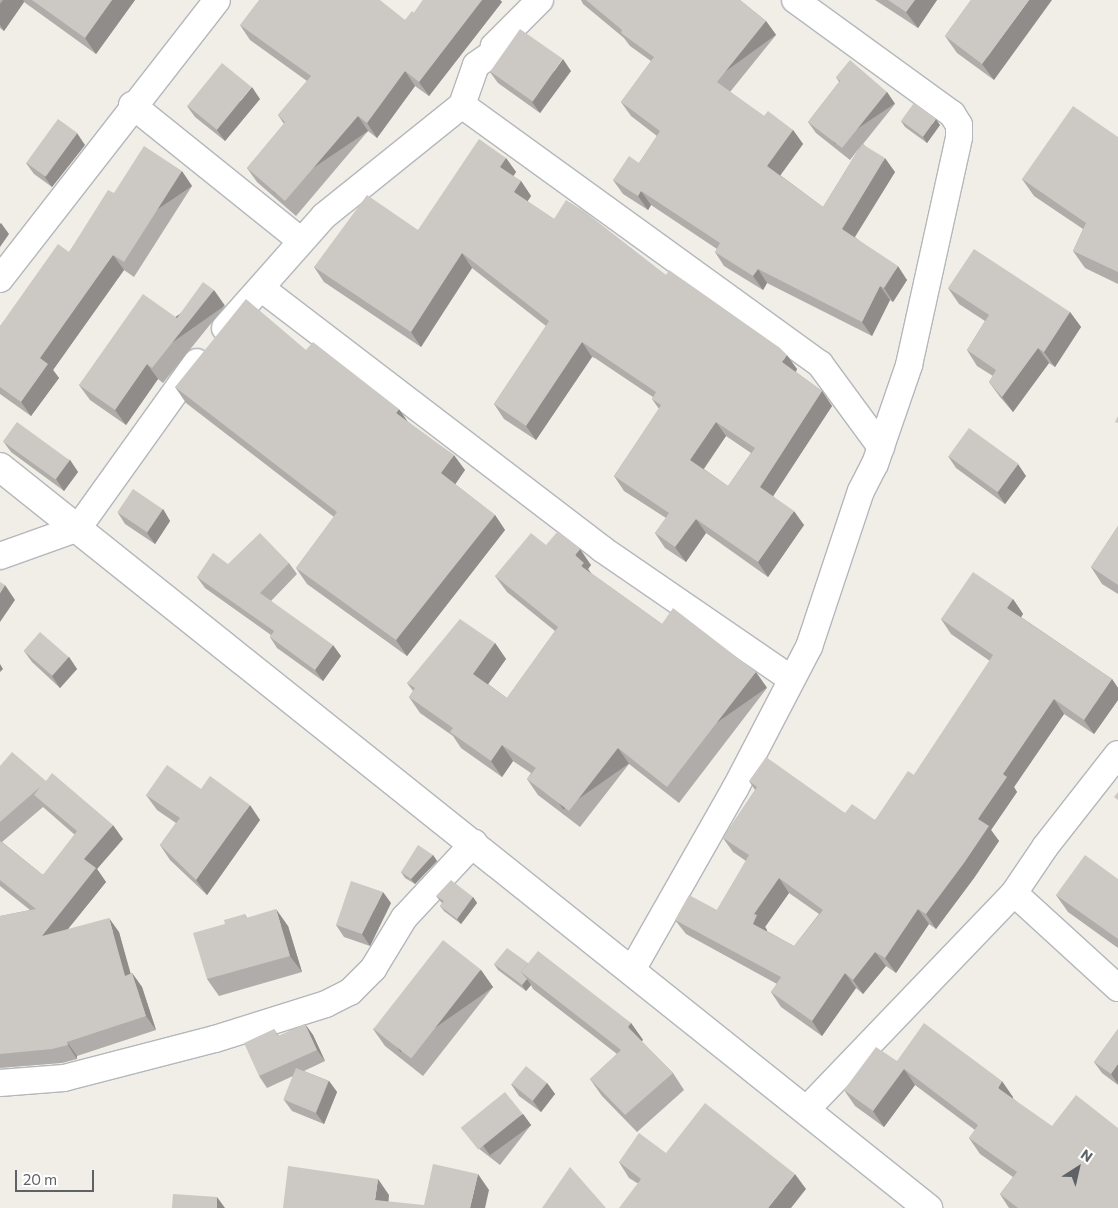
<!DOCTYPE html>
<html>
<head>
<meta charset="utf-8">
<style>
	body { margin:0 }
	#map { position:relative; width:1118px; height:1208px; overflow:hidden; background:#f0eee7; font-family:Commissioner,sans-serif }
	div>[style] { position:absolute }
	.roads { filter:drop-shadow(1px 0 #b4b7bb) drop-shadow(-1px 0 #b4b7bb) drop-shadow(0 1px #b4b7bb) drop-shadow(0 -1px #b4b7bb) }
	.street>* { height:26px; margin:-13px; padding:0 13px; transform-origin:13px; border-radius:13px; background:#fff }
	.secondary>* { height:28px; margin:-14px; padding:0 14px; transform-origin:14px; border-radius:14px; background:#fff }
	.wall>* { inset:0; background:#afaca9 }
	.shaded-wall>* { inset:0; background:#8f8c89; transform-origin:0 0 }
	.building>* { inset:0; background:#ccc8c4; transform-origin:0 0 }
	span { translate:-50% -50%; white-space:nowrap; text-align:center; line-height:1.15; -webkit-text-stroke:4.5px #fff; paint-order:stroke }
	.north { position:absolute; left:1053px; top:1143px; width:50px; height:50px; -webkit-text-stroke:4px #fff; paint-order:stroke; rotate:35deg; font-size:14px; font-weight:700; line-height:20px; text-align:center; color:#5e6267 }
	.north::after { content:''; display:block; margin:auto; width:18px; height:22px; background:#5e6267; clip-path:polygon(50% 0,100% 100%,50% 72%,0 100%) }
	.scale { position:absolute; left:15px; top:1170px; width:79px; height:22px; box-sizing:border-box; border:2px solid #5e6267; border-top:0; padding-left:6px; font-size:15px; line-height:18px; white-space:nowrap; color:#5e6267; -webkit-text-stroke:4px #fff; paint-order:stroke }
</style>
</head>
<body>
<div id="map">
	<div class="roads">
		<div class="street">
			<div style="left:132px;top:105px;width:217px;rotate:38.8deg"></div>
			<div style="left:462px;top:105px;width:442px;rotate:35.9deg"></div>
			<div style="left:820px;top:364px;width:103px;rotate:53.7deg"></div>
			<div style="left:0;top:279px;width:353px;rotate:-52.1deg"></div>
			<div style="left:261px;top:288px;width:429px;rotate:37.4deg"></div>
			<div style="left:602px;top:549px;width:229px;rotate:34.5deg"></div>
			<div style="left:225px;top:328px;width:149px;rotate:-48.5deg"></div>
			<div style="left:324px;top:216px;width:177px;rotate:-38.8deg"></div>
			<div style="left:462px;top:105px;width:42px;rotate:-70.7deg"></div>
			<div style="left:476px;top:65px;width:21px;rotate:-35deg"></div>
			<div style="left:493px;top:53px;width:7px;rotate:-82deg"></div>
			<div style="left:494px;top:46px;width:65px;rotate:-45deg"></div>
			<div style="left:0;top:556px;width:83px;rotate:-19.7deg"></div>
			<div style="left:78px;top:528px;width:204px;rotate:-54.4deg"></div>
			<div style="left:1014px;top:893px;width:141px;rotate:42.4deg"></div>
			<div style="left:632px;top:970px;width:208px;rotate:-60.4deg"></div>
			<div style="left:735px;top:789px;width:160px;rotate:-62.5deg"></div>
			<div style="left:809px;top:647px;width:164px;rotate:-71.6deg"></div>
			<div style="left:861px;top:491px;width:30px;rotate:-63deg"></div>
			<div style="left:875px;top:464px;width:105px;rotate:-71deg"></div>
			<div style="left:909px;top:365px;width:233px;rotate:-77.6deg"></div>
			<div style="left:959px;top:137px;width:12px;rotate:-90deg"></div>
			<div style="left:959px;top:125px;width:13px;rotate:-122deg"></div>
			<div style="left:952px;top:114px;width:194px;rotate:-144deg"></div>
			<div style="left:0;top:1083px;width:64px;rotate:-4.5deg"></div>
			<div style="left:64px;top:1078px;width:156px;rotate:-14.5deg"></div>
			<div style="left:215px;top:1039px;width:116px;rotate:-17.5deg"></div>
			<div style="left:326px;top:1004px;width:27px;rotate:-27deg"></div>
			<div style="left:350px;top:992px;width:33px;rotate:-45deg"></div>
			<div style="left:373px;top:969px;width:60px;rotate:-58.7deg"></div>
			<div style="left:404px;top:918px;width:103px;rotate:-47deg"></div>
			<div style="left:806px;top:1110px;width:301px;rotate:-46.2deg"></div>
			<div style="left:1014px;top:893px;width:55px;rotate:-56deg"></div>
			<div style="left:1045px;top:847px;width:118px;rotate:-51.9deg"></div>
		</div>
		<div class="secondary">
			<div style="left:0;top:467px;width:1188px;rotate:38.61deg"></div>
		</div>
	</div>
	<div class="wall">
		<div style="clip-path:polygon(0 0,135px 0,96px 54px,24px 2px,4px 31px,0 28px)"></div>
		<div style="clip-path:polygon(423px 0,500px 0,502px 2px,429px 96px,415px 86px,377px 138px,368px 131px,296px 216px,257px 182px,247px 168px,284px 124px,278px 115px,307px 81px,250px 40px,240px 25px,405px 20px,414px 13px)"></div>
		<div style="clip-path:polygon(581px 0,740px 0,766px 21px,776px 35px,730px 92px,764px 116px,793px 130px,803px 144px,780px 175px,823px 207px,860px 147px,850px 160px,816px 133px,808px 122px,839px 82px,836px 77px,887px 92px,895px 104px,863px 144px,895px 172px,855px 237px,907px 280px,893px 302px,890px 300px,872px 336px,767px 283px,763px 290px,724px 266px,715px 252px,717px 249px,651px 205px,648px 210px,623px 194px,613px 180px,639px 163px,657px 136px,631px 116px,621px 102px,651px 61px,630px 46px,624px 38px,583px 4px)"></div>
		<div style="clip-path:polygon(875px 0,937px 0,918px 28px)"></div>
		<div style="clip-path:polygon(971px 0,994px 80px,957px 53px,945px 36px)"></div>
		<div style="clip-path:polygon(571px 71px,540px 113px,498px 83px,490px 72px)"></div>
		<div style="clip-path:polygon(260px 99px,225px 141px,195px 117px,187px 106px)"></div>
		<div style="clip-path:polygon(901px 121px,940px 125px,927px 143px,905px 127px)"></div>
		<div style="clip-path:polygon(1118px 137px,1118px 284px,1085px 268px,1073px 251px,1083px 229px,1034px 196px,1022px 179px)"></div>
		<div style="clip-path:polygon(85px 145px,52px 187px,34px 174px,26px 163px)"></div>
		<div style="clip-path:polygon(evenodd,506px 158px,516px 172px,513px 176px,521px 181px,531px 196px,527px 201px,554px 219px,666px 275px,797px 369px,796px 372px,822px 391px,832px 406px,773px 496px,804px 525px,768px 577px,706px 533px,686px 562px,665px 548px,655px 533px,666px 518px,624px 491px,614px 476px,659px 409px,652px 399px,653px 397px,595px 358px,592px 357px,536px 440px,504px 419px,494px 404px,546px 326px,472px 268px,421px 347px,324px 282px,314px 267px,418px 230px,506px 158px,726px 436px,751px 453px,728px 486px,704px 469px,726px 436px)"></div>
		<div style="clip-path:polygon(192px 186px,134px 277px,124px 270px,53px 370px,59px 378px,31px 416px,0 394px,0 326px,69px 252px,114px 193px)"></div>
		<div style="clip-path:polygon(948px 288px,1070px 312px,1081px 327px,1055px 367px,1049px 363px,1013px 412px,1000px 397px,989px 382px,993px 376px,977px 366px,967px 350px,985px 321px,959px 304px)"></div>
		<div style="clip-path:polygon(225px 306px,163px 383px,158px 379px,126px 425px,90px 400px,79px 385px,177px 318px)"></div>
		<div style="clip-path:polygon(306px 350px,406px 420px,465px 470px,455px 484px,495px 515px,505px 530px,407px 656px,307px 584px,296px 568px,334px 517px,186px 403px,175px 387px)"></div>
		<div style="clip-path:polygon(3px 441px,70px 460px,78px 472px,64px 491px,11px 452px)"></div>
		<div style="clip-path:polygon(948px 456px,1026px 476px,1005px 504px,956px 468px)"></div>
		<div style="clip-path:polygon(163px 509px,170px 521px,155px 544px,125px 524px,118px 513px)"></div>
		<div style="clip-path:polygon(1118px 526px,1118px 594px,1102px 584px,1091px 567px)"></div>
		<div style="clip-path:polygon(546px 545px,591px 565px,588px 569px,591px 573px,662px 624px,767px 688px,679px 803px,629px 764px,580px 827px,538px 795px,527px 779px,531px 773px,513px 761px,502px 777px,461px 748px,453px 736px,420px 713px,409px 697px,413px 691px,407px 683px,495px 643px,506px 659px,488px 684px,507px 698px,555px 631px,507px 592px,495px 576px)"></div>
		<div style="clip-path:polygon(289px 563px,297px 574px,271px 601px,341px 656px,323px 681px,277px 648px,270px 637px,271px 635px,205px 588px,197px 577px,228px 564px)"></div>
		<div style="clip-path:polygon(evenodd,1013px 599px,1023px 614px,1021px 617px,1112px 679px,1118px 688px,1118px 700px,1094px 734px,1064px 714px,1014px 787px,1017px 792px,991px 830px,999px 841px,974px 878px,936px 929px,929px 924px,896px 973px,886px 966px,863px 994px,856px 988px,822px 1036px,781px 1007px,771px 992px,777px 984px,686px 934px,675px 920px,717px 910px,746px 861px,733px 852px,723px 838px,755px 790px,749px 781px,845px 813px,875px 820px,914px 775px,990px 661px,951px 634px,941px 619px,1013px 599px,789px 893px,819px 914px,794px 946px,767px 931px,767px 930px,765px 927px,789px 893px)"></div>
		<div style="clip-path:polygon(24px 651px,69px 657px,77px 669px,60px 688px,32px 662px)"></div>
		<div style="clip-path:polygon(evenodd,0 766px,46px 781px,123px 839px,97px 869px,106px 882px,68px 929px,119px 932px,130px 974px,132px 973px,142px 987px,156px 1030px,77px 1056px,77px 1059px,62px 1063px,0 1068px,0 916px,30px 910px,0 886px,0 766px,43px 807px,75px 835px,43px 875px,2px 842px,43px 807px)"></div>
		<div style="clip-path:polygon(201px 789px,260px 820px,207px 895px,170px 860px,160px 845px,176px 823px,157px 810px,146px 795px)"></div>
		<div style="clip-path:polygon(433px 855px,437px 861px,415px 884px,405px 878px,401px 872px)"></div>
		<div style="clip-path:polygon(1118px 879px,1118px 948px,1068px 912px,1056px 895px)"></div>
		<div style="clip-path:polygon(436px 896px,473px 897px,477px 903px,461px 924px,444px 911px,440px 906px,442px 903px,440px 901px)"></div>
		<div style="clip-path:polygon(391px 903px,370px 946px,344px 937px,336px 925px)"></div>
		<div style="clip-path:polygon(245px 914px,247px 918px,288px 926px,302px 972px,219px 996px,207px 979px,225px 924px)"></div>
		<div style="clip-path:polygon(528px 963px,631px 1023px,643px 1040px,641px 1041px,673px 1073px,684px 1090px,637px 1132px,602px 1096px,590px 1079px,617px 1054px,533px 989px,531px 985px,526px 991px,498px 970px,494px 964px)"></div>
		<div style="clip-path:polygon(481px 970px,493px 987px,423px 1076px,385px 1046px,373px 1029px)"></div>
		<div style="clip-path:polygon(305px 1024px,313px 1035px,325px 1061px,304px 1071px,329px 1081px,337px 1092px,324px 1124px,292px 1111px,284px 1100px,293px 1076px,267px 1088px,259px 1076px,274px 1029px,279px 1036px)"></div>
		<div style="clip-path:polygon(1118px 1029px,1118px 1085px,1102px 1073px,1094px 1062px)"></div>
		<div style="clip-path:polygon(897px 1061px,1013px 1097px,1013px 1098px,1118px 1208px,1009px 1208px,1000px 1194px,1013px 1177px,980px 1154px,969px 1138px,975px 1130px,915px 1085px,884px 1127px,855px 1106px,844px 1090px)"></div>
		<div style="clip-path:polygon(547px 1083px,555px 1094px,541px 1112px,519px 1096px,511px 1084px)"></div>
		<div style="clip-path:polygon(523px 1114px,531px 1125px,500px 1165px,478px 1148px,470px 1137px)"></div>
		<div style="clip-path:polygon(666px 1153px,806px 1189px,637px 1183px,629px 1178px,619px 1162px)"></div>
	</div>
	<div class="shaded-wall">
		<div style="clip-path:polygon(3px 0,23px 0,24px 2px,4px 31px,0 25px,0 4px)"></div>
		<div style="clip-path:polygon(112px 0,135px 0,96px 54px,85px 38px)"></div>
		<div style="clip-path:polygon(482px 0,500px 0,502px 2px,429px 96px,419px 82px)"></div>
		<div style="clip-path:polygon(915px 0,937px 0,918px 28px,906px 12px)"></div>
		<div style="clip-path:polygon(1029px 0,1052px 0,994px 80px,982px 64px)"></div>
		<div style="left:766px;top:21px;width:17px;height:78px;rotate:54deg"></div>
		<div style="clip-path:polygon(563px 59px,571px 71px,540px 113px,532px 102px)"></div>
		<div style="clip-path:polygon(405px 71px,415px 86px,377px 138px,367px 123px)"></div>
		<div style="clip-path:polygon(252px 87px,260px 99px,225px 141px,217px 130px)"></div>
		<div style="left:887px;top:92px;width:14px;height:72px;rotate:56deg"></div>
		<div style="left:358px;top:116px;width:18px;height:112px;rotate:56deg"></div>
		<div style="clip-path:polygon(936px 119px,940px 125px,927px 143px,923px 137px)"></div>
		<div style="clip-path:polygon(793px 130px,803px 144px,777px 180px,767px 166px)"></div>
		<div style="clip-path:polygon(77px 133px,85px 145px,52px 187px,44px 176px)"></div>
		<div style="clip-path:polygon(506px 158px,516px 172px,510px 181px,500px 167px)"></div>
		<div style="clip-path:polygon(885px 158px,895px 172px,851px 243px,842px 229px)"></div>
		<div style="left:182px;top:171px;width:18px;height:108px;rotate:56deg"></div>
		<div style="clip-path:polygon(521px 181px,531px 196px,524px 207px,514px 192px)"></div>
		<div style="clip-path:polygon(641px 191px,651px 205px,648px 210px,638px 196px)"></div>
		<div style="clip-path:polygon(1px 223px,9px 234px,0 247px,0 224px)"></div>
		<div style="clip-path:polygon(462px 253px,472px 268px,421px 347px,411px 332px)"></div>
		<div style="clip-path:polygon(113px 255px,124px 270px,53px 370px,59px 378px,31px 416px,21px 402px,40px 358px)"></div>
		<div style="clip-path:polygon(898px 266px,907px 280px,893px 302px,884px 288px)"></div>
		<div style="clip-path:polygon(758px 269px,767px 283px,763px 290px,753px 276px)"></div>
		<div style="clip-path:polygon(880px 286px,890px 300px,872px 336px,862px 322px)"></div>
		<div style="left:214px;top:290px;width:19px;height:100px;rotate:55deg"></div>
		<div style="clip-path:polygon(1070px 312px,1081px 327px,1055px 367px,1044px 352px)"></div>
		<div style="clip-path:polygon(582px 342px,592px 357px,536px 440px,526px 426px)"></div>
		<div style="clip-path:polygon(1038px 348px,1049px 363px,1013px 412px,1002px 397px)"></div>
		<div style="clip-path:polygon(787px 355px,797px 369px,793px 376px,782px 362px)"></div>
		<div style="clip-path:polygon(147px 364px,158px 379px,126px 425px,115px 410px)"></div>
		<div style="clip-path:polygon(822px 391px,832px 406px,770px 501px,760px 487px)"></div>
		<div style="clip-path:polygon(399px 409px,410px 425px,396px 413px)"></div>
		<div style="clip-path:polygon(716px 422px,726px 436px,700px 474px,690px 460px)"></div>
		<div style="clip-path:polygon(454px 455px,465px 470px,452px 489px,441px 473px)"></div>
		<div style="clip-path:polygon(70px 460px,78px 472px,64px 491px,56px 479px)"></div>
		<div style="clip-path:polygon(1018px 464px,1026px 476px,1005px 504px,997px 492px)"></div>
		<div style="clip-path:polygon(163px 509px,170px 521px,155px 544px,147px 533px)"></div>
		<div style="clip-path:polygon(794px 511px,804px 525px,768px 577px,758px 562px)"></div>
		<div style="clip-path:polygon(495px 515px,505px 530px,407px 656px,396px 640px)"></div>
		<div style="clip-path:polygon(696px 519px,706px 533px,686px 562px,675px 547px)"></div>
		<div style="clip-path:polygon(580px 549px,591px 565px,588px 569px,595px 579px,592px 582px,575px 555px)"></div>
		<div style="clip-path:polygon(5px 585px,15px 600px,0 622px,0 593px)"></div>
		<div style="clip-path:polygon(1013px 599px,1023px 614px,1017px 623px,1007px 608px)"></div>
		<div style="clip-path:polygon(495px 643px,506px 659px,484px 690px,473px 674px)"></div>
		<div style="clip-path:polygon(333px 645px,341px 656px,323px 681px,315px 670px)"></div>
		<div style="clip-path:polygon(69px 657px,77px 669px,60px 688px,52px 676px)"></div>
		<div style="clip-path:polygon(0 664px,3px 669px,0 672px)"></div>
		<div style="left:756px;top:672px;width:19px;height:145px;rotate:55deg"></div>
		<div style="clip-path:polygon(1112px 679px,1118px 688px,1118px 700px,1094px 734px,1084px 720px)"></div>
		<div style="clip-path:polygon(1054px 699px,1064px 714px,1014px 787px,1017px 792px,991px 830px,999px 841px,974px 878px,936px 929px,926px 914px,1003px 774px)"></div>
		<div style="clip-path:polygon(502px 745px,513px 761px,502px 777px,491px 761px)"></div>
		<div style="left:618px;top:748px;width:19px;height:80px;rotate:55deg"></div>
		<div style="clip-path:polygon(250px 805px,260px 820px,207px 895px,196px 880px)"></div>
		<div style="clip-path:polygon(113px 825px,123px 839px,97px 869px,106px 882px,51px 950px,42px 936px,84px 859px)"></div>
		<div style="clip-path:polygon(433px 855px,437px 861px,415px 884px,411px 879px)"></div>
		<div style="clip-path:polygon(779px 878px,789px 893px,765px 927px,767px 930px,763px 938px,753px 924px,754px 914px)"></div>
		<div style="clip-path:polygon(383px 892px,391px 903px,370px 946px,362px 934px)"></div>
		<div style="clip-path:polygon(473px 897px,477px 903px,461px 924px,457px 919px)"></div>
		<div style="clip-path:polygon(276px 909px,288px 926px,302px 972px,290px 956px)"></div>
		<div style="clip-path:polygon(918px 909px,929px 924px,896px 973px,885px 958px)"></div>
		<div style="clip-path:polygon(109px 918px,119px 932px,135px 989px,125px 976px)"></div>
		<div style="clip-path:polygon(875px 952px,886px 966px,863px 994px,853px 980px)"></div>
		<div style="left:481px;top:970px;width:21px;height:113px;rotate:55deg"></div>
		<div style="clip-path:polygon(132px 973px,142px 987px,156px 1030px,146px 1016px)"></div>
		<div style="clip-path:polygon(845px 973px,856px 988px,822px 1036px,812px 1021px)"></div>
		<div style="clip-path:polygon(527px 979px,531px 985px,526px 991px,522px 985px)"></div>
		<div style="clip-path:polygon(631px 1023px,643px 1040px,639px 1044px,628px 1027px)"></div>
		<div style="clip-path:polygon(305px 1024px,313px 1035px,325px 1061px,317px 1050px)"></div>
		<div style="clip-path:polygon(67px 1042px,77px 1056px,77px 1059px,68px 1045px)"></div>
		<div style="clip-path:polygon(1118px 1064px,1118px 1084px,1111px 1074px)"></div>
		<div style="clip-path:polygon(904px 1069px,915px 1085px,884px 1127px,873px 1111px)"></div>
		<div style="clip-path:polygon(329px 1081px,337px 1092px,324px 1124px,316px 1113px)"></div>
		<div style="clip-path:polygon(1002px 1081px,1013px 1097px,1009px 1103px,998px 1088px)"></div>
		<div style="clip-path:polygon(547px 1083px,555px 1094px,541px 1112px,533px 1101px)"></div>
		<div style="left:523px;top:1114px;width:14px;height:51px;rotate:54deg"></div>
		<div style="clip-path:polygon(478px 1174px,489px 1190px,485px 1208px,470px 1208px)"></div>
		<div style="clip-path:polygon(795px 1174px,806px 1189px,791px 1208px,768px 1208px)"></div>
		<div style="clip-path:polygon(378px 1179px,389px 1195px,388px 1208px,375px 1200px)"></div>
		<div style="clip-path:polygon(217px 1197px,225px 1208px,217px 1208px)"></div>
	</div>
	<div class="building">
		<div style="clip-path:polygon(32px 0,112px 0,85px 38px)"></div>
		<div style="clip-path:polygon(259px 0,380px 0,405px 20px,412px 11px,414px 13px,423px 0,482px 0,419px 82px,405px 71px,367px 123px,358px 116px,285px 201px,247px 168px,285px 122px,278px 115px,311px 76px,240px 25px)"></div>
		<div style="clip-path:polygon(586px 0,740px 0,766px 21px,717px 82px,764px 116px,768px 111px,793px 130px,767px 166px,823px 207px,862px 144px,885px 158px,842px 229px,898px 266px,884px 288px,880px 286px,862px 322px,758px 269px,753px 276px,715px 252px,720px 243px,641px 191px,638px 196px,613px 180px,629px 156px,639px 163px,660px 131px,621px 102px,654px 57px,621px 33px,622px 30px)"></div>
		<div style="clip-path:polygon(888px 0,915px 0,906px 12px)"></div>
		<div style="clip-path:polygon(971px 0,1029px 0,982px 64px,945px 36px)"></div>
		<div style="left:520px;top:29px;width:52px;height:52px;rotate:35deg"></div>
		<div style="clip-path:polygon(850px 60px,887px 92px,842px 148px,808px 122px,840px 81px,836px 77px)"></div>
		<div style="left:222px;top:63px;width:38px;height:55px;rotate:39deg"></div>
		<div style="left:914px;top:103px;width:27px;height:22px;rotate:36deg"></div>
		<div style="clip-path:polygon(1073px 106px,1118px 137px,1118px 272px,1073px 251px,1086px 223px,1022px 179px)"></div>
		<div style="left:58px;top:119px;width:24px;height:54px;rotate:36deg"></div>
		<div style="clip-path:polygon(evenodd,479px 139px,506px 158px,500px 167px,521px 181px,514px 192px,554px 219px,566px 200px,585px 212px,666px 275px,669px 270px,780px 348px,787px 355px,782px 362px,822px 391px,760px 487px,794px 511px,758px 562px,696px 519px,675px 547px,655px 533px,669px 513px,614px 476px,661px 405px,652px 399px,656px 392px,585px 344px,582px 342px,526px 426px,494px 404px,549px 321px,462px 253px,411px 332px,314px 267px,367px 195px,418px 230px,479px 139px,716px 422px,755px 448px,728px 486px,690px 460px,716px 422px)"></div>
		<div style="clip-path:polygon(144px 146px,182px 171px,124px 262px,113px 255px,40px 358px,48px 364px,21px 402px,0 387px,0 326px,58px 244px,69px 252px,108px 190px,114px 193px)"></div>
		<div style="clip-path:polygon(974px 249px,1070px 312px,1044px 352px,1038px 348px,1002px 397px,989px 382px,996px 370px,967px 350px,989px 315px,948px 288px)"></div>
		<div style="clip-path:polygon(203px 282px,214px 290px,152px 368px,147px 364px,115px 410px,79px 385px,143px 294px,177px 318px)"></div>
		<div style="clip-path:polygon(246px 299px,306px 350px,313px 342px,399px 409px,396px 413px,454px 455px,441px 473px,495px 515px,396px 640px,296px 568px,337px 512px,175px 387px)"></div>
		<div style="clip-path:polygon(1118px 416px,1118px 423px,1115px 422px)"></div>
		<div style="left:17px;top:422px;width:65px;height:24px;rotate:36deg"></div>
		<div style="left:969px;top:428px;width:61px;height:35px;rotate:36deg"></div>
		<div style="left:133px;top:489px;width:36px;height:28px;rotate:34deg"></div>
		<div style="clip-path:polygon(1118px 526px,1118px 585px,1091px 567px)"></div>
		<div style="clip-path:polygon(558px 531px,580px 549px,575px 555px,584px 563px,581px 566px,662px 624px,673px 608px,756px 672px,667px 787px,618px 748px,569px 811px,527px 779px,536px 768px,502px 745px,491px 761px,450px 732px,453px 728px,409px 697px,415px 688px,407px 683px,460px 619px,495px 643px,473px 674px,507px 698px,558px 627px,495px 576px,531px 533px,546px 545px)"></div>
		<div style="clip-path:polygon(260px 533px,289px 563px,260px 593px,333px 645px,315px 670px,270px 637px,274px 631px,197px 577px,213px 553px,228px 564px)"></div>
		<div style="clip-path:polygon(evenodd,973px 572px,1013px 599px,1007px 608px,1112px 679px,1084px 720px,1054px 699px,1003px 774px,1007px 777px,978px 819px,989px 826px,964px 863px,926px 914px,918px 909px,885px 958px,875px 952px,853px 980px,845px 973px,812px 1021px,771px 992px,781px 977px,675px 920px,689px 895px,717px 910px,749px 855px,723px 838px,757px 787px,749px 781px,766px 757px,845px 813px,852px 804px,875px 820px,908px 771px,914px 775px,993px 655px,941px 619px,973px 572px,779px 878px,823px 910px,794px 946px,753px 924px,757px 915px,754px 914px,779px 878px)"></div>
		<div style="clip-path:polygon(0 582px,5px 585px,0 593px)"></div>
		<div style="left:40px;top:632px;width:38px;height:25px;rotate:41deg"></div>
		<div style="clip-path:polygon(12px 752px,46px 781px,52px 773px,113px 825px,84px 859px,96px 868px,42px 936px,109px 918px,125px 976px,132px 973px,146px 1016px,67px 1042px,68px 1045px,52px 1049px,0 1054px,0 916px,36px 909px,0 880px,0 841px,43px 875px,77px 831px,34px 795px,40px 787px,0 822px,0 766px)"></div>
		<div style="clip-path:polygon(167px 765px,201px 789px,210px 776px,250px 805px,196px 880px,160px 845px,180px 818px,146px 795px)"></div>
		<div style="clip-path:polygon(1118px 792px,1118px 800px,1114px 797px)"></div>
		<div style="clip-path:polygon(418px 845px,433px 855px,411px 879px,401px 872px)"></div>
		<div style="clip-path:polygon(1085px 855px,1118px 879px,1118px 939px,1056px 895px)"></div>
		<div style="clip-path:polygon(451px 880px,473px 897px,457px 919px,440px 906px,444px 901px,436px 896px)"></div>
		<div style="clip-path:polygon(351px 881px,383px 892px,362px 934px,336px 925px)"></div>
		<div style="clip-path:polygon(276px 909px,290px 956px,207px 979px,193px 933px,225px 924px,224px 920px,245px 914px,246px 918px)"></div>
		<div style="left:443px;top:940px;width:48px;height:113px;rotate:38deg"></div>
		<div style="clip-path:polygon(507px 948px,528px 963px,521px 972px,527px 979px,522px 985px,494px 964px)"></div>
		<div style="clip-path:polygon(538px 951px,631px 1023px,628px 1027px,673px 1073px,625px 1115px,590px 1079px,621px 1050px,521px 972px)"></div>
		<div style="clip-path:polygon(924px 1023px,1002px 1081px,998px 1088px,1052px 1126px,1076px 1095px,1118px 1128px,1118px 1208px,1018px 1208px,1000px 1194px,1017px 1172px,969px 1138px,978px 1125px,904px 1069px,873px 1111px,844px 1090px,876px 1047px,897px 1061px)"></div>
		<div style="clip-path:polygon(305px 1024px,317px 1050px,259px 1076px,244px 1043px,274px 1029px,278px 1036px)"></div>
		<div style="clip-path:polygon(1118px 1029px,1118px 1064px,1111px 1074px,1094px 1062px)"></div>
		<div style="left:526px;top:1066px;width:27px;height:23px;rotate:39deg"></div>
		<div style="left:296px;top:1068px;width:35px;height:34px;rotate:22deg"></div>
		<div style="left:505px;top:1092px;width:28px;height:57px;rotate:51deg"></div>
		<div style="clip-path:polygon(705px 1103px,795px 1174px,768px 1208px,619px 1208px,641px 1179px,619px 1162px,639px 1133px,666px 1153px)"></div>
		<div style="clip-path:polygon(433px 1164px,478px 1174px,470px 1208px,283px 1208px,288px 1166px,378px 1179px,375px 1200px,424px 1205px)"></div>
		<div style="clip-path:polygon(570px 1167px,606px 1208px,542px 1208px)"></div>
		<div style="clip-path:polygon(173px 1194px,217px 1197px,217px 1208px,172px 1208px)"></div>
	</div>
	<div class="north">N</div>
	<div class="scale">20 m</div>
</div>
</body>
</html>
